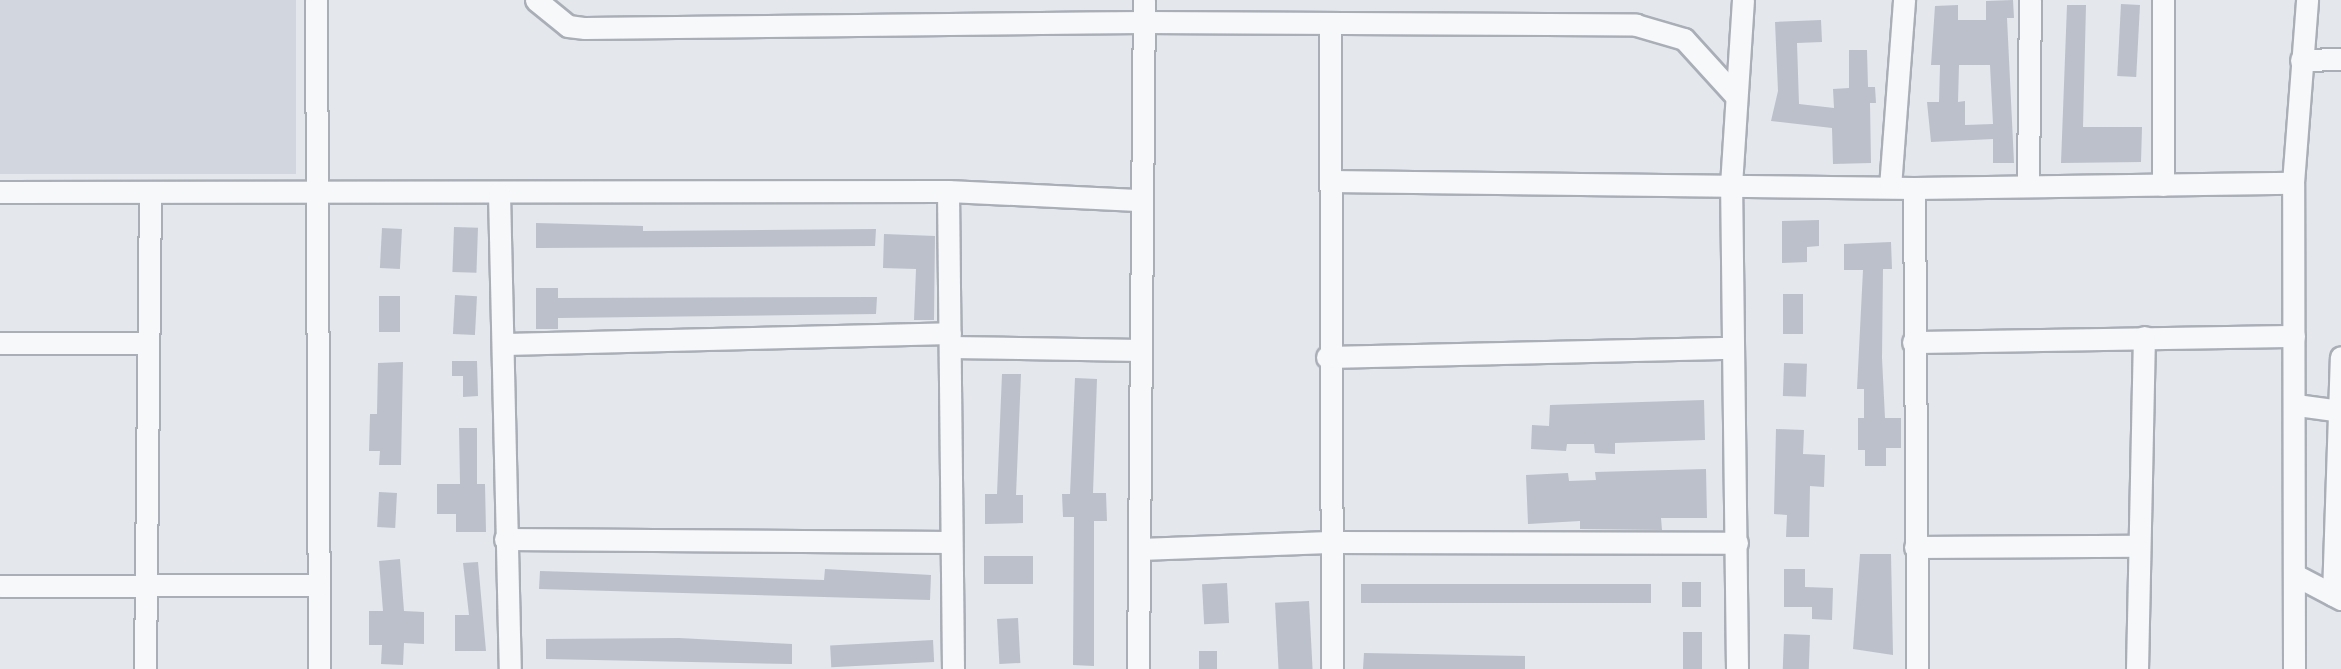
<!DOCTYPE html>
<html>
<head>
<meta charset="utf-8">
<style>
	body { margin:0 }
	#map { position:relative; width:2341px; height:669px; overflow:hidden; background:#e4e7ec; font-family:Cabin,sans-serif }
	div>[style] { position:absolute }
	.built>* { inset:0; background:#d2d6de; transform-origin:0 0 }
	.building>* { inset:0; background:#bbc0ca; transform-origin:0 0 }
	.roads { filter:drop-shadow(2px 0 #a9aeb7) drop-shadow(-2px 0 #a9aeb7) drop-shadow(0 2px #a9aeb7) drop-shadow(0 -2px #a9aeb7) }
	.street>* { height:21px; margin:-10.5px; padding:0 10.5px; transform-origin:10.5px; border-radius:10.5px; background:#f7f8fa }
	span { translate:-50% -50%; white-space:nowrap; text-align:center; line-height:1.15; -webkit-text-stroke:5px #f4f6f9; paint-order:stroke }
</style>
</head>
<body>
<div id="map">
	<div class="built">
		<div style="left:0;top:0;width:296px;height:174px"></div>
	</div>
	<div class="building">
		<div style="clip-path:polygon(evenodd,2013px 0,2014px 18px,2007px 18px,2014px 163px,1993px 163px,1993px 139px,1931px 142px,1927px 102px,1939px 102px,1940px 65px,1931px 65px,1935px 6px,1958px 5px,1958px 20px,1986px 20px,1986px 1px,2013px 0,1959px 65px,1990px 65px,1993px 124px,1965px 125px,1965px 101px,1958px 102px,1959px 65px)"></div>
		<div style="left:2121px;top:4px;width:19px;height:72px;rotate:3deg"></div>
		<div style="clip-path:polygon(2067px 5px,2086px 5px,2083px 127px,2142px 127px,2141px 162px,2061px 163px)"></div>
		<div style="clip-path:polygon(1821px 20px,1822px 42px,1797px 43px,1799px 104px,1834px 108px,1833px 89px,1849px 88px,1849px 50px,1867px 50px,1868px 87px,1875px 87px,1876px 103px,1870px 103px,1871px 163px,1833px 164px,1832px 128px,1771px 121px,1778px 91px,1775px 22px)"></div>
		<div style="clip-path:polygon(1819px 220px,1819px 246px,1807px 247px,1807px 262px,1782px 263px,1782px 221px)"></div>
		<div style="clip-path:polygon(536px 223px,643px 226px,643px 231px,876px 229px,875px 246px,536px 248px)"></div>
		<div style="left:454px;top:227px;width:24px;height:45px;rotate:2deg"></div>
		<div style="left:382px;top:228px;width:20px;height:40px;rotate:3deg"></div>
		<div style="clip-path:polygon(884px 234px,935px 236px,934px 320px,914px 320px,916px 269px,883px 268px)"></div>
		<div style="clip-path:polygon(1891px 242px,1892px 269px,1883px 269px,1882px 358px,1885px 418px,1901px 418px,1901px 448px,1886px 448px,1886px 466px,1865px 466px,1865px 450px,1858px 450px,1858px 418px,1864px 418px,1864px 389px,1857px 389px,1863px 270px,1844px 270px,1844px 244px)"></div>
		<div style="clip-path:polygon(536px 288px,558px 288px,558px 298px,877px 297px,876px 314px,558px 318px,558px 329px,536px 329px)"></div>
		<div style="left:1783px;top:294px;width:20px;height:40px"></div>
		<div style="left:455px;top:295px;width:22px;height:39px;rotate:3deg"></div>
		<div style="left:379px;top:296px;width:21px;height:36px"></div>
		<div style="clip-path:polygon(452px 361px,477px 361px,478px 396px,463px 397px,463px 376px,452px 376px)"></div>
		<div style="clip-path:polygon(403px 362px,401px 465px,379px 465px,380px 451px,369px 451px,370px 414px,377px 414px,378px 363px)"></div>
		<div style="left:1784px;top:363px;width:23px;height:33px;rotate:2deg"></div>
		<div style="clip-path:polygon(1002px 374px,1021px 374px,1016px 495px,1023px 495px,1023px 523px,985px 524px,985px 494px,997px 494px)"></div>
		<div style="clip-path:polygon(1075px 378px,1097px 379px,1093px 493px,1106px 493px,1107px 521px,1094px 521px,1094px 666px,1073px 665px,1074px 517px,1063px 517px,1062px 494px,1070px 494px)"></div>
		<div style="clip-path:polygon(1704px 400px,1705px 440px,1615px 443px,1615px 454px,1595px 453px,1594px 444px,1567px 444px,1566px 451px,1531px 449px,1532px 425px,1549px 426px,1550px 405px)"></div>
		<div style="clip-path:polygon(459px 428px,477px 428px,477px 484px,485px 484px,486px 532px,456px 532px,456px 514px,437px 514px,437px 484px,460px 484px)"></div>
		<div style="clip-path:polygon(1776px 429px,1804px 430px,1803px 454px,1825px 455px,1824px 487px,1810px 486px,1809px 537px,1786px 537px,1787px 515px,1774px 514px)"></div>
		<div style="clip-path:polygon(1706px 469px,1707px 518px,1661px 518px,1662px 530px,1580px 529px,1580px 521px,1528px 524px,1526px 475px,1568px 473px,1569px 481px,1596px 480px,1595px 472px)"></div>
		<div style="left:379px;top:492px;width:18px;height:35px;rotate:3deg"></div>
		<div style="clip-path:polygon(1860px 554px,1891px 554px,1893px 655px,1853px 649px)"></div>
		<div style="left:1033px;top:556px;width:28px;height:49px;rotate:90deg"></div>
		<div style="clip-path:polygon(400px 559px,404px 611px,424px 612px,424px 644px,404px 643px,403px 665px,381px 664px,382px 645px,369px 645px,369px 611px,383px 611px,379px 561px)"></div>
		<div style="clip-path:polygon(478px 562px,486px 651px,455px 651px,455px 615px,469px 615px,463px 563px)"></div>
		<div style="clip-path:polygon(825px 569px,931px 575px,930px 600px,539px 589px,540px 571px,824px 580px)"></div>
		<div style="clip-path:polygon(1784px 569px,1805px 569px,1805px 587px,1833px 588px,1832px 620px,1812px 619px,1812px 607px,1784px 607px)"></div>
		<div style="left:1682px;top:582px;width:19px;height:25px"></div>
		<div style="left:1227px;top:583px;width:40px;height:25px;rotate:87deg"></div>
		<div style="left:1361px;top:584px;width:290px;height:19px"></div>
		<div style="left:1309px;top:601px;width:68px;height:34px;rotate:87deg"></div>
		<div style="left:1018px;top:618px;width:45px;height:21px;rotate:87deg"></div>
		<div style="left:1683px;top:632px;width:19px;height:37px"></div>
		<div style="left:1784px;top:634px;width:26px;height:35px;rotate:2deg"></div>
		<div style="clip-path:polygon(679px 638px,792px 644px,792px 664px,546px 659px,546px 639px)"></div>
		<div style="left:933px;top:640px;width:22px;height:103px;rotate:87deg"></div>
		<div style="left:1217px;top:651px;width:18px;height:18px;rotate:90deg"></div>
		<div style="clip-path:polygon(1364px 653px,1525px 656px,1525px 669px,1363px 669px)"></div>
	</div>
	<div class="roads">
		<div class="street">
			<div style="left:316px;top:0;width:669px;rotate:89.74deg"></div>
			<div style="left:536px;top:0;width:41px;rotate:39.1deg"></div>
			<div style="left:568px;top:26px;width:17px;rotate:7deg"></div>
			<div style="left:585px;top:28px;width:558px;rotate:-0.62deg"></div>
			<div style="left:1143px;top:22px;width:493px;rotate:0.3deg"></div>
			<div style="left:1636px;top:25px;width:50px;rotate:16.3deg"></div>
			<div style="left:1684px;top:39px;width:74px;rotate:47.7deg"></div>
			<div style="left:2163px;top:0;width:185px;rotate:90deg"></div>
			<div style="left:1330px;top:26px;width:643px;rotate:89.82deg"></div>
			<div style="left:2301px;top:60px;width:40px;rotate:-1.4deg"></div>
			<div style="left:1330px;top:181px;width:584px;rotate:0.69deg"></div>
			<div style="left:1914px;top:188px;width:379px;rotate:-0.8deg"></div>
			<div style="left:2028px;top:185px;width:185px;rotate:-89.4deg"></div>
			<div style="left:1890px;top:187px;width:188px;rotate:-85.7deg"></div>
			<div style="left:1914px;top:188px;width:481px;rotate:89.6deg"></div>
			<div style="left:948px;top:191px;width:478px;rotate:89.4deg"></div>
			<div style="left:0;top:192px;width:948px;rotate:-0.06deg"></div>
			<div style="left:948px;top:191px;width:194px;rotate:2.7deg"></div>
			<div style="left:499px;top:193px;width:476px;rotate:88.7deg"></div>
			<div style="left:1913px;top:342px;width:381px;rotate:-0.9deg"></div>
			<div style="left:0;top:343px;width:146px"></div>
			<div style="left:505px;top:344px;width:445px;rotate:-1.4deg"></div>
			<div style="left:950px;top:347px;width:191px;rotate:0.9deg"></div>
			<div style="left:1327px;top:357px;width:406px;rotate:-1.3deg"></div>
			<div style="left:2297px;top:405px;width:44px;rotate:7.8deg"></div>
			<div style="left:505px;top:539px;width:446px;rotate:0.4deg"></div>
			<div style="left:1915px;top:547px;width:224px;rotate:-0.3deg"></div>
			<div style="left:1140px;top:549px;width:189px;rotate:-2.1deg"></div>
			<div style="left:1329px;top:542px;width:408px;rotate:0.1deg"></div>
			<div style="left:2295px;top:575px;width:52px;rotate:27.6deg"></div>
			<div style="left:0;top:586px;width:319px;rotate:-0.2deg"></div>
			<div style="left:2333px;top:595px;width:238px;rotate:-88.1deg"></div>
			<div style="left:145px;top:669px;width:474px;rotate:-89.4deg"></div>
			<div style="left:1138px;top:669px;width:669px;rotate:-89.49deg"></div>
			<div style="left:1737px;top:669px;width:484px;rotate:-90.7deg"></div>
			<div style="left:1731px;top:185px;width:185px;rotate:-86.3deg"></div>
			<div style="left:2137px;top:669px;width:332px;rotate:-88.8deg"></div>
			<div style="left:2294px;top:669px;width:486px;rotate:-90.1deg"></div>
			<div style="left:2293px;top:183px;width:184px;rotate:-85.6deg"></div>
		</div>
	</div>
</div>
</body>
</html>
